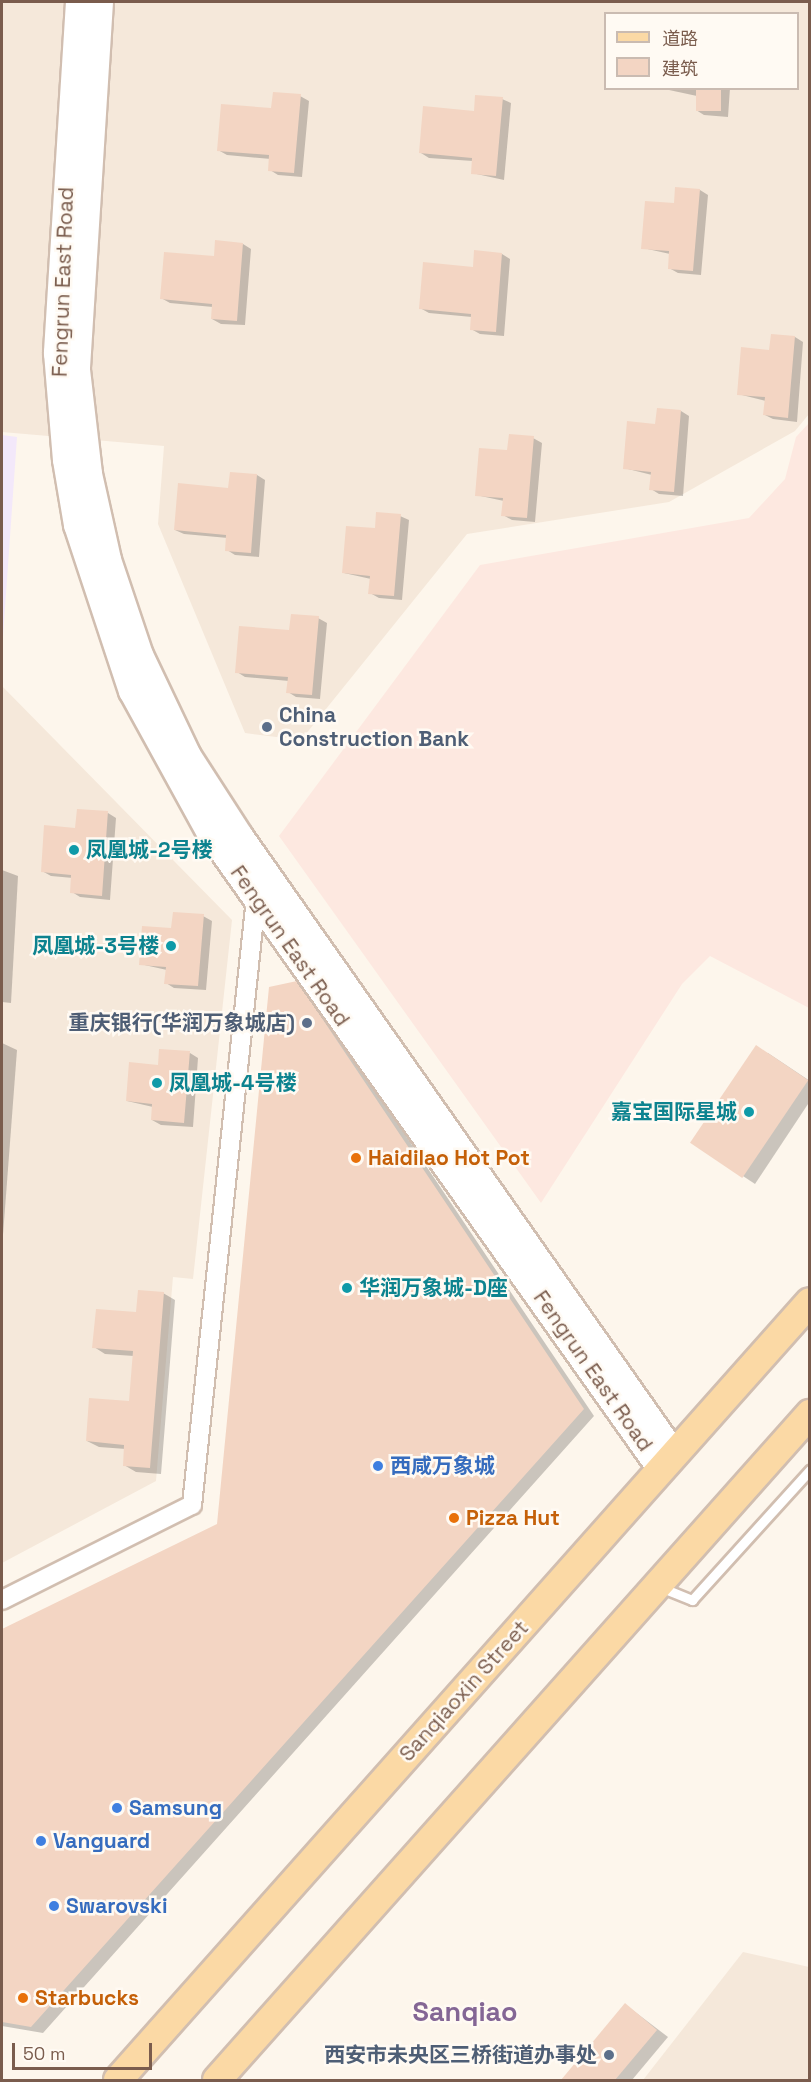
<!DOCTYPE html>
<html>
<head>
<meta charset="utf-8">
<style>
	body { margin:0 }
	#map { position:relative; width:811px; height:2082px; overflow:hidden; background:#fdf6ec; font-family:"Space Grotesk","Noto Sans SC",sans-serif }
	div>[style] { position:absolute }
	.residential>* { inset:0; background:#f5e8da }
	.commercial>* { inset:0; background:#fde8e0 }
	.education>* { inset:0; background:#f3e8fa }
	.shadow>* { inset:0; background:#0003 }
	.building>* { inset:0; background:#f3d5c3; transform-origin:0 0 }
	.roads { filter:drop-shadow(2px 0 #d1beb0) drop-shadow(-2px 0 #d1beb0) drop-shadow(0 2px #d1beb0) drop-shadow(0 -2px #d1beb0) }
	.lane>* { height:9px; margin:-4.5px; padding:0 4.5px; transform-origin:4.5px; border-radius:4.5px; background:#fff }
	.street>* { height:18px; margin:-9px; padding:0 9px; transform-origin:9px; border-radius:9px; background:#fff }
	.secondary>* { height:26px; margin:-13px; padding:0 13px; transform-origin:13px; border-radius:13px; background:#fff }
	.primary>* { height:28px; margin:-14px; padding:0 14px; transform-origin:14px; border-radius:14px; background:#fbd9a5 }
	.dots>* { width:16px; height:16px; translate:-50% -50%; box-sizing:border-box; border:3px solid #fffaf3; border-radius:50% }
	span { translate:-50% -50%; white-space:nowrap; text-align:center; line-height:1.15; -webkit-text-stroke:5px #fffaf3; paint-order:stroke }
	.street-label { font-size:21px; color:#7a5c4d }
	.service-label { font-size:21px; color:#4e5e75; font-weight:700 }
	.left { translate:0 -50%; text-align:left }
	.right { translate:-100% -50%; text-align:right }
	.culture-label { font-size:21px; color:#0d838f; font-weight:700 }
	.food-label { font-size:21px; color:#c56008; font-weight:700 }
	.shop-label { font-size:21px; color:#366cbe; font-weight:700 }
	.district-label { font-size:27px; color:#846695; font-weight:700 }
	.frame { position:absolute; inset:0; border:3px solid #7a5c4d; pointer-events:none }
	.legend { position:absolute; left:604px; top:12px; width:195px; height:78px; box-sizing:border-box; background:#fffaf3; border:2px solid #cabbb1; margin:0; padding:8px 10px; list-style:none; font-size:18px; color:#7a5c4d }
	.legend li { display:flex; align-items:center; gap:12px; height:30px }
	.legend b { width:30px; border:2px solid #cabbb1 }
	.scale { position:absolute; left:12px; top:2043px; width:140px; height:27px; box-sizing:border-box; border:3px solid #7a5c4d; border-top:0; padding-left:8px; font-size:18px; line-height:21px; white-space:nowrap; color:#7a5c4d; -webkit-text-stroke:4px #fffaf3; paint-order:stroke }
</style>
</head>
<body>
<div id="map">
	<div class="residential">
		<div style="clip-path:polygon(evenodd,2px 2px,809px 2px,809px 414px,795px 431px,669px 502px,467px 534px,301px 740px,245px 733px,158px 524px,164px 446px,2px 432px,2px 2px,606px 14px,798px 14px,798px 88px,606px 88px,606px 14px)"></div>
		<div style="clip-path:polygon(2px 686px,232px 920px,193px 1279px,173px 1277px,156px 1481px,2px 1563px)"></div>
		<div style="clip-path:polygon(743px 1952px,809px 1967px,809px 2080px,643px 2080px)"></div>
	</div>
	<div class="commercial">
		<div style="clip-path:polygon(809px 423px,809px 1008px,710px 956px,682px 984px,541px 1203px,279px 836px,480px 565px,749px 518px,785px 479px,796px 437px)"></div>
	</div>
	<div class="education">
		<div style="clip-path:polygon(2px 435px,17px 437px,2px 651px)"></div>
	</div>
	<div class="shadow">
		<div style="clip-path:polygon(730px 88px,728px 117px,704px 115px,696px 110px,697px 96px,669px 90px)"></div>
		<div style="clip-path:polygon(300px 96px,309px 101px,302px 177px,278px 175px,270px 170px,271px 159px,227px 155px,218px 150px,272px 110px)"></div>
		<div style="clip-path:polygon(502px 99px,511px 103px,504px 180px,472px 173px,473px 161px,429px 158px,421px 153px,475px 112px)"></div>
		<div style="clip-path:polygon(700px 190px,708px 195px,701px 275px,678px 273px,669px 268px,670px 254px,643px 248px,675px 205px)"></div>
		<div style="clip-path:polygon(243px 244px,251px 249px,245px 325px,221px 324px,212px 319px,213px 307px,170px 303px,161px 298px,215px 258px)"></div>
		<div style="clip-path:polygon(502px 254px,510px 259px,504px 336px,480px 334px,471px 329px,472px 317px,429px 313px,420px 308px,474px 268px)"></div>
		<div style="clip-path:polygon(772px 335px,795px 337px,803px 342px,797px 422px,773px 419px,765px 415px,766px 401px,738px 394px,771px 351px)"></div>
		<div style="clip-path:polygon(681px 411px,689px 416px,683px 496px,659px 494px,651px 489px,652px 475px,624px 468px,657px 426px)"></div>
		<div style="clip-path:polygon(533px 438px,542px 443px,535px 522px,512px 520px,503px 515px,504px 501px,476px 495px,509px 452px)"></div>
		<div style="clip-path:polygon(257px 475px,265px 480px,259px 557px,235px 555px,227px 550px,228px 538px,184px 534px,175px 530px,230px 489px)"></div>
		<div style="clip-path:polygon(400px 516px,409px 520px,402px 600px,379px 598px,370px 593px,371px 579px,344px 573px,376px 530px)"></div>
		<div style="clip-path:polygon(318px 618px,327px 623px,320px 699px,296px 697px,288px 692px,289px 681px,245px 677px,237px 672px,291px 632px)"></div>
		<div style="clip-path:polygon(108px 813px,116px 818px,110px 900px,80px 897px,72px 892px,73px 878px,51px 876px,42px 871px,77px 830px)"></div>
		<div style="clip-path:polygon(2px 870px,18px 876px,11px 1003px,2px 1002px)"></div>
		<div style="clip-path:polygon(203px 916px,212px 921px,206px 990px,174px 988px,166px 983px,167px 970px,140px 964px)"></div>
		<div style="clip-path:polygon(296px 983px,308px 990px,594px 1416px,43px 2033px,2px 2026px,2px 1630px,219px 1525px)"></div>
		<div style="clip-path:polygon(2px 1043px,17px 1050px,3px 1235px,2px 1235px)"></div>
		<div style="clip-path:polygon(190px 1053px,198px 1058px,193px 1127px,161px 1125px,152px 1120px,153px 1107px,127px 1101px,159px 1066px)"></div>
		<div style="clip-path:polygon(768px 1053px,810px 1081px,810px 1101px,755px 1184px,693px 1143px)"></div>
		<div style="clip-path:polygon(163px 1293px,175px 1300px,161px 1474px,136px 1472px,124px 1465px,126px 1449px,99px 1447px,87px 1441px,130px 1402px,134px 1356px,105px 1354px,94px 1347px)"></div>
		<div style="clip-path:polygon(626px 2005px,668px 2037px,632px 2080px,563px 2080px)"></div>
	</div>
	<div class="building">
		<div style="left:696px;top:88px;width:25px;height:23px"></div>
		<div style="clip-path:polygon(273px 92px,301px 94px,294px 173px,268px 171px,269px 155px,217px 151px,221px 104px,271px 108px)"></div>
		<div style="clip-path:polygon(475px 95px,503px 97px,496px 176px,471px 174px,472px 158px,419px 153px,423px 106px,474px 111px)"></div>
		<div style="clip-path:polygon(675px 187px,700px 189px,693px 271px,668px 269px,669px 251px,641px 249px,645px 201px,674px 203px)"></div>
		<div style="clip-path:polygon(215px 240px,243px 243px,237px 321px,211px 319px,212px 304px,160px 299px,164px 252px,214px 256px)"></div>
		<div style="clip-path:polygon(474px 250px,502px 253px,496px 332px,470px 330px,471px 314px,419px 309px,423px 262px,473px 267px)"></div>
		<div style="clip-path:polygon(771px 334px,795px 336px,788px 418px,763px 415px,765px 397px,737px 395px,741px 347px,769px 350px)"></div>
		<div style="clip-path:polygon(657px 408px,681px 410px,674px 492px,649px 490px,651px 472px,623px 469px,627px 421px,655px 424px)"></div>
		<div style="clip-path:polygon(509px 434px,534px 436px,527px 518px,501px 516px,503px 498px,475px 496px,479px 448px,507px 450px)"></div>
		<div style="clip-path:polygon(230px 472px,257px 474px,251px 553px,225px 551px,226px 535px,174px 530px,178px 483px,228px 488px)"></div>
		<div style="clip-path:polygon(376px 512px,401px 514px,394px 596px,368px 594px,370px 576px,342px 573px,346px 526px,375px 528px)"></div>
		<div style="clip-path:polygon(291px 614px,319px 616px,312px 695px,286px 693px,288px 677px,235px 673px,239px 626px,289px 630px)"></div>
		<div style="clip-path:polygon(77px 809px,108px 811px,102px 896px,70px 893px,71px 875px,41px 872px,44px 825px,75px 828px)"></div>
		<div style="clip-path:polygon(173px 912px,204px 914px,198px 986px,164px 984px,166px 967px,139px 965px,142px 926px,171px 928px)"></div>
		<div style="clip-path:polygon(297px 981px,584px 1409px,31px 2027px,2px 2022px,2px 1629px,217px 1524px,269px 987px)"></div>
		<div style="left:756px;top:1045px;width:63px;height:118px;rotate:34deg"></div>
		<div style="clip-path:polygon(159px 1049px,190px 1051px,184px 1123px,151px 1120px,152px 1104px,126px 1101px,129px 1062px,158px 1065px)"></div>
		<div style="clip-path:polygon(138px 1290px,164px 1292px,150px 1468px,123px 1466px,124px 1445px,86px 1441px,89px 1398px,129px 1401px,133px 1351px,92px 1348px,96px 1309px,136px 1312px)"></div>
		<div style="clip-path:polygon(625px 2003px,657px 2030px,615px 2080px,561px 2080px)"></div>
	</div>
	<div class="roads">
		<div class="lane">
			<div style="left:660px;top:1587px;width:35px;rotate:22deg"></div>
			<div style="left:692px;top:1600px;width:176px;rotate:-47.8deg"></div>
		</div>
		<div class="street">
			<div style="left:2px;top:1600px;width:212px;rotate:-26.6deg"></div>
			<div style="left:192px;top:1505px;width:610px;rotate:-83.98deg"></div>
		</div>
		<div class="secondary">
			<div style="left:79px;top:2px;width:352px;rotate:93.6deg"></div>
			<div style="left:57px;top:353px;width:107px;rotate:85.2deg"></div>
			<div style="left:66px;top:460px;width:66px;rotate:80.4deg"></div>
			<div style="left:77px;top:525px;width:175px;rotate:71.7deg"></div>
			<div style="left:132px;top:691px;width:162px;rotate:61.2deg"></div>
			<div style="left:210px;top:833px;width:780px;rotate:54.66deg"></div>
			<div style="left:100px;top:2px;width:369px;rotate:93.6deg"></div>
			<div style="left:77px;top:370px;width:105px;rotate:83.4deg"></div>
			<div style="left:89px;top:474px;width:88px;rotate:77.5deg"></div>
			<div style="left:108px;top:560px;width:100px;rotate:71.4deg"></div>
			<div style="left:140px;top:655px;width:112px;rotate:64.6deg"></div>
			<div style="left:188px;top:756px;width:98px;rotate:57.1deg"></div>
			<div style="left:241px;top:838px;width:753px;rotate:54.9deg"></div>
		</div>
		<div class="primary">
			<div style="left:118px;top:2080px;width:1041px;rotate:-48.35deg"></div>
			<div style="left:217px;top:2080px;width:892px;rotate:-48.32deg"></div>
		</div>
	</div>
	<div class="dots">
		<div style="left:267px;top:727px;background:#5c6f8a"></div>
		<div style="left:74px;top:850px;background:#0f9aa8"></div>
		<div style="left:171px;top:946px;background:#0f9aa8"></div>
		<div style="left:307px;top:1023px;background:#5c6f8a"></div>
		<div style="left:157px;top:1083px;background:#0f9aa8"></div>
		<div style="left:749px;top:1112px;background:#0f9aa8"></div>
		<div style="left:356px;top:1158px;background:#e8710a"></div>
		<div style="left:347px;top:1288px;background:#0f9aa8"></div>
		<div style="left:378px;top:1466px;background:#3f7fe0"></div>
		<div style="left:454px;top:1518px;background:#e8710a"></div>
		<div style="left:117px;top:1808px;background:#3f7fe0"></div>
		<div style="left:41px;top:1841px;background:#3f7fe0"></div>
		<div style="left:54px;top:1906px;background:#3f7fe0"></div>
		<div style="left:23px;top:1998px;background:#e8710a"></div>
		<div style="left:609px;top:2055px;background:#5c6f8a"></div>
	</div>
	<div class="street-label">
		<span style="left:63px;top:282px;rotate:-88deg">Fengrun East Road</span>
		<span style="left:290px;top:946px;rotate:55deg">Fengrun East Road</span>
		<span style="left:593px;top:1371px;rotate:55deg">Fengrun East Road</span>
		<span style="left:464px;top:1691px;rotate:-48deg">Sanqiaoxin Street</span>
	</div>
	<div class="service-label">
		<span class="left" style="left:279px;top:727px">China<br>Construction Bank</span>
		<span class="right" style="left:295px;top:1023px">重庆银行(华润万象城店)</span>
		<span class="right" style="left:597px;top:2055px">西安市未央区三桥街道办事处</span>
	</div>
	<div class="culture-label">
		<span class="left" style="left:86px;top:850px">凤凰城-2号楼</span>
		<span class="right" style="left:159px;top:946px">凤凰城-3号楼</span>
		<span class="left" style="left:169px;top:1083px">凤凰城-4号楼</span>
		<span class="right" style="left:737px;top:1112px">嘉宝国际星城</span>
		<span class="left" style="left:359px;top:1288px">华润万象城-D座</span>
	</div>
	<div class="food-label">
		<span class="left" style="left:368px;top:1158px">Haidilao Hot Pot</span>
		<span class="left" style="left:466px;top:1518px">Pizza Hut</span>
		<span class="left" style="left:35px;top:1998px">Starbucks</span>
	</div>
	<div class="shop-label">
		<span class="left" style="left:390px;top:1466px">西咸万象城</span>
		<span class="left" style="left:129px;top:1808px">Samsung</span>
		<span class="left" style="left:53px;top:1841px">Vanguard</span>
		<span class="left" style="left:66px;top:1906px">Swarovski</span>
	</div>
	<div class="district-label">
		<span style="left:465px;top:2012px">Sanqiao</span>
	</div>
	<div class="frame"></div>
	<ul class="legend">
	<li><b style="height:8px;background:#fbd9a5"></b>道路</li>
	<li><b style="height:16px;background:#f3d5c3"></b>建筑</li>
	</ul>
	<div class="scale">50 m</div>
</div>
</body>
</html>
